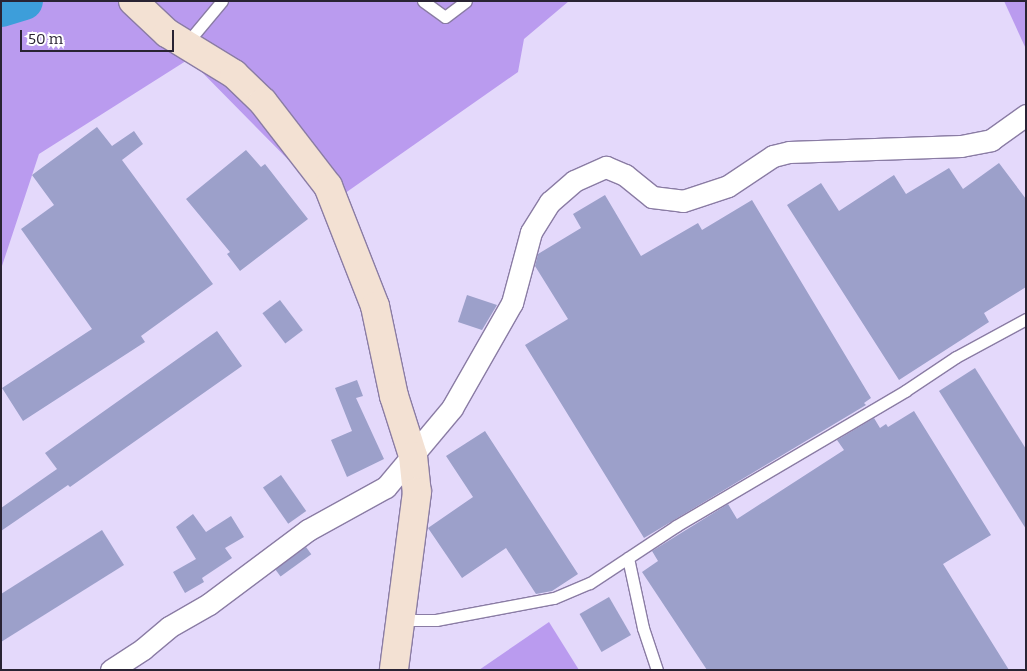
<!DOCTYPE html>
<html>
<head>
<meta charset="utf-8">
<style>
	body { margin:0 }
	#map { position:relative; width:1027px; height:671px; overflow:hidden; background:#e4d9fb; font-family:Bitter,serif }
	div>[style] { position:absolute }
	.green>* { inset:0; background:#ba9bef }
	.river>* { height:38px; margin:-19px; padding:0 19px; transform-origin:19px; border-radius:19px; background:#3d9eda }
	.building>* { inset:0; background:#9ca0ca; transform-origin:0 0 }
	.roads { filter:drop-shadow(1px 0 #8a7ca4) drop-shadow(-1px 0 #8a7ca4) drop-shadow(0 1px #8a7ca4) drop-shadow(0 -1px #8a7ca4) }
	.lane>* { height:11px; margin:-5.5px; padding:0 5.5px; transform-origin:5.5px; border-radius:5.5px; background:#fff }
	.street>* { height:21px; margin:-10.5px; padding:0 10.5px; transform-origin:10.5px; border-radius:10.5px; background:#fff }
	.secondary>* { height:28px; margin:-14px; padding:0 14px; transform-origin:14px; border-radius:14px; background:#f3e1d3 }
	span { translate:-50% -50%; white-space:nowrap; text-align:center; line-height:1.15; -webkit-text-stroke:4px #fff; paint-order:stroke }
	.frame { position:absolute; inset:0; border:2px solid #292333; pointer-events:none }
	.scale { position:absolute; left:20px; top:30px; width:154px; height:22px; box-sizing:border-box; border:2px solid #292333; border-top:0; padding-left:6px; font-size:15px; line-height:18px; white-space:nowrap; color:#292333; -webkit-text-stroke:4px #fff; paint-order:stroke }
</style>
</head>
<body>
<div id="map">
	<div class="green">
		<div style="clip-path:polygon(1px 1px,569px 1px,524px 39px,518px 72px,331px 203px,189px 59px,39px 154px,1px 269px)"></div>
		<div style="clip-path:polygon(1004px 1px,1026px 1px,1026px 49px)"></div>
		<div style="clip-path:polygon(549px 622px,579px 670px,479px 670px)"></div>
	</div>
	<div class="river">
		<div style="left:1px;top:8px;width:24px;rotate:-17deg"></div>
	</div>
	<div class="building">
		<div style="clip-path:polygon(97px 127px,112px 146px,134px 131px,143px 144px,122px 160px,213px 284px,141px 336px,145px 342px,23px 421px,2px 388px,92px 329px,21px 229px,54px 205px,32px 175px)"></div>
		<div style="clip-path:polygon(246px 150px,261px 167px,265px 164px,308px 219px,240px 271px,227px 254px,230px 252px,186px 199px)"></div>
		<div style="clip-path:polygon(999px 163px,1026px 199px,1026px 287px,984px 313px,989px 322px,899px 380px,787px 205px,821px 183px,839px 211px,894px 175px,906px 194px,949px 168px,963px 189px)"></div>
		<div style="clip-path:polygon(605px 195px,641px 256px,698px 223px,702px 230px,752px 200px,871px 398px,864px 403px,866px 405px,644px 538px,525px 345px,568px 319px,535px 266px,538px 254px,581px 228px,573px 214px)"></div>
		<div style="clip-path:polygon(467px 295px,497px 305px,482px 330px,458px 322px)"></div>
		<div style="left:280px;top:300px;width:38px;height:22px;rotate:53deg"></div>
		<div style="clip-path:polygon(217px 331px,242px 366px,70px 487px,68px 485px,1px 531px,1px 508px,57px 469px,45px 453px)"></div>
		<div style="clip-path:polygon(975px 368px,1026px 449px,1026px 529px,939px 391px)"></div>
		<div style="clip-path:polygon(357px 380px,363px 396px,356px 398px,384px 459px,347px 477px,331px 440px,352px 431px,335px 388px)"></div>
		<div style="clip-path:polygon(914px 411px,991px 535px,943px 564px,1009px 670px,707px 670px,642px 572px,658px 561px,652px 551px,728px 504px,737px 519px,844px 450px,837px 440px,874px 418px,880px 428px,886px 424px,888px 427px)"></div>
		<div style="clip-path:polygon(485px 431px,578px 574px,552px 591px,536px 594px,506px 548px,462px 578px,428px 528px,473px 497px,446px 456px)"></div>
		<div style="left:281px;top:475px;width:44px;height:22px;rotate:55deg"></div>
		<div style="clip-path:polygon(193px 514px,206px 532px,231px 516px,244px 537px,225px 548px,232px 558px,202px 578px,204px 582px,185px 593px,173px 572px,196px 559px,176px 527px)"></div>
		<div style="clip-path:polygon(102px 530px,124px 565px,1px 642px,1px 594px)"></div>
		<div style="left:306px;top:547px;width:9px;height:38px;rotate:54deg"></div>
		<div style="left:609px;top:597px;width:44px;height:34px;rotate:60deg"></div>
	</div>
	<div class="roads">
		<div class="lane">
			<div style="left:423px;top:1px;width:27px;rotate:36deg"></div>
			<div style="left:445px;top:17px;width:26px;rotate:-37deg"></div>
			<div style="left:186px;top:44px;width:56px;rotate:-50.1deg"></div>
			<div style="left:628px;top:558px;width:72px;rotate:77.9deg"></div>
			<div style="left:643px;top:628px;width:44px;rotate:71.6deg"></div>
			<div style="left:401px;top:620px;width:35px"></div>
			<div style="left:436px;top:620px;width:120px;rotate:-10.6deg"></div>
			<div style="left:554px;top:598px;width:39px;rotate:-23deg"></div>
			<div style="left:590px;top:583px;width:103px;rotate:-33.5deg"></div>
			<div style="left:676px;top:526px;width:266px;rotate:-30.5deg"></div>
			<div style="left:905px;top:391px;width:61px;rotate:-33.7deg"></div>
			<div style="left:956px;top:357px;width:80px;rotate:-28.5deg"></div>
		</div>
		<div class="street">
			<div style="left:111px;top:670px;width:38px;rotate:-33deg"></div>
			<div style="left:143px;top:649px;width:34px;rotate:-40deg"></div>
			<div style="left:169px;top:627px;width:46px;rotate:-29.9deg"></div>
			<div style="left:209px;top:604px;width:124px;rotate:-36.8deg"></div>
			<div style="left:308px;top:530px;width:89px;rotate:-28.9deg"></div>
			<div style="left:386px;top:487px;width:103px;rotate:-50.1deg"></div>
			<div style="left:452px;top:408px;width:121px;rotate:-60.3deg"></div>
			<div style="left:512px;top:303px;width:73px;rotate:-75deg"></div>
			<div style="left:531px;top:232px;width:36px;rotate:-58deg"></div>
			<div style="left:550px;top:202px;width:32px;rotate:-41deg"></div>
			<div style="left:574px;top:181px;width:35px;rotate:-24deg"></div>
			<div style="left:606px;top:167px;width:21px;rotate:23deg"></div>
			<div style="left:625px;top:175px;width:35px;rotate:39deg"></div>
			<div style="left:652px;top:197px;width:31px;rotate:7deg"></div>
			<div style="left:683px;top:201px;width:47px;rotate:-18.4deg"></div>
			<div style="left:728px;top:186px;width:54px;rotate:-33.7deg"></div>
			<div style="left:773px;top:156px;width:16px;rotate:-14deg"></div>
			<div style="left:789px;top:152px;width:172px;rotate:-2deg"></div>
			<div style="left:961px;top:146px;width:31px;rotate:-11deg"></div>
			<div style="left:991px;top:140px;width:43px;rotate:-35.5deg"></div>
		</div>
		<div class="secondary">
			<div style="left:133px;top:1px;width:47px;rotate:43.3deg"></div>
			<div style="left:167px;top:33px;width:79px;rotate:31.5deg"></div>
			<div style="left:234px;top:74px;width:40px;rotate:44deg"></div>
			<div style="left:263px;top:102px;width:106px;rotate:52.3deg"></div>
			<div style="left:328px;top:186px;width:129px;rotate:68.6deg"></div>
			<div style="left:375px;top:306px;width:92px;rotate:78.1deg"></div>
			<div style="left:394px;top:396px;width:63px;rotate:72.4deg"></div>
			<div style="left:413px;top:456px;width:36px;rotate:84deg"></div>
			<div style="left:417px;top:492px;width:179px;rotate:97.4deg"></div>
		</div>
	</div>
	<div class="frame"></div>
	<div class="scale">50 m</div>
</div>
</body>
</html>
